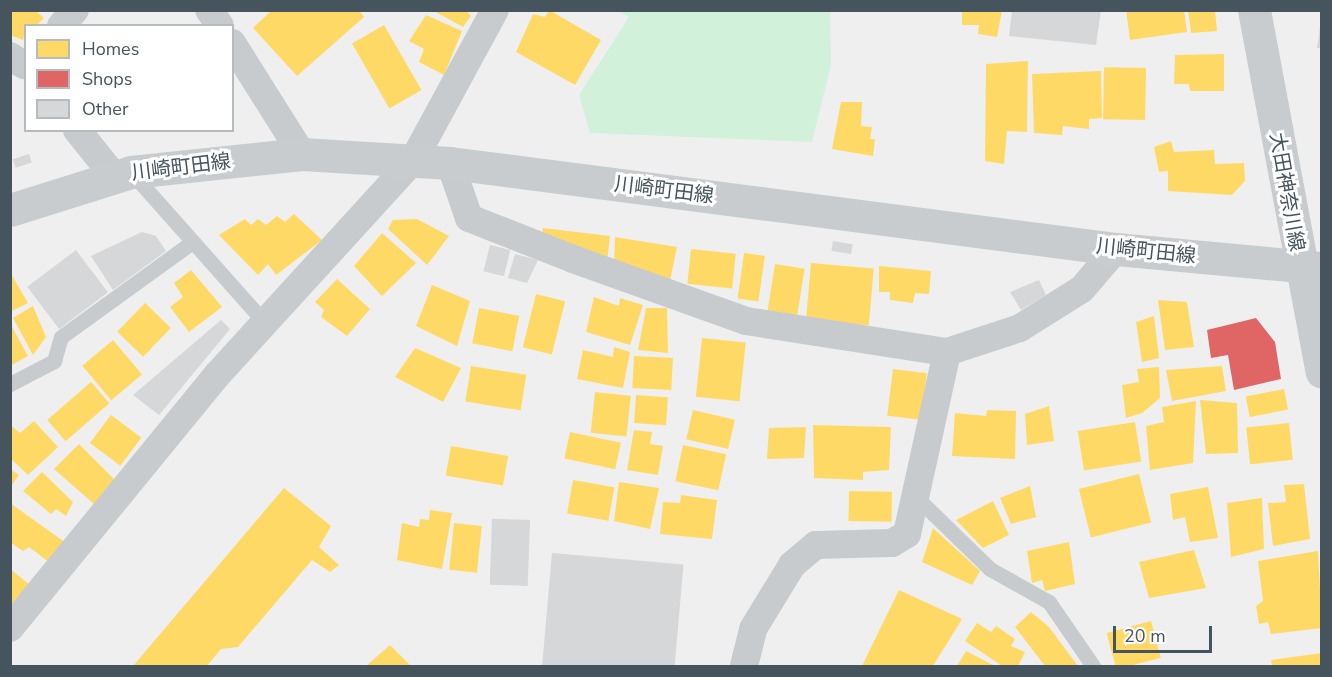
<!DOCTYPE html>
<html>
<head>
<meta charset="utf-8">
<style>
	body { margin:0 }
	#map { position:relative; width:1332px; height:677px; overflow:hidden; background:#f0efef; font-family:"Nunito Sans","Noto Sans JP",sans-serif }
	div>[style] { position:absolute }
	.green>* { inset:0; background:#d2f1db }
	.homes>* { inset:0; background:#ffd966; transform-origin:0 0 }
	.shops>* { inset:0; background:#e06666 }
	.building>* { inset:0; background:#d6d7d8; transform-origin:0 0 }
	.lane>* { height:15px; margin:-7.5px; padding:0 7.5px; transform-origin:7.5px; border-radius:7.5px; background:#c8cbce }
	.street>* { height:28px; margin:-14px; padding:0 14px; transform-origin:14px; border-radius:14px; background:#c8cbce }
	.secondary>* { height:33px; margin:-16.5px; padding:0 16.5px; transform-origin:16.5px; border-radius:16.5px; background:#c9cccf }
	span { translate:-50% -50%; white-space:nowrap; text-align:center; line-height:1.15; -webkit-text-stroke:6px #fff; paint-order:stroke }
	.street-label { font-size:20px; color:#45545d }
	.frame { position:absolute; inset:0; border:12px solid #45545d; pointer-events:none }
	.legend { position:absolute; left:24px; top:24px; width:210px; height:108px; box-sizing:border-box; background:#fff; border:2px solid #b5bbbe; margin:0; padding:8px 10px; list-style:none; font-size:18px; color:#45545d }
	.legend li { display:flex; align-items:center; gap:12px; height:30px }
	.legend b { width:30px; border:2px solid #b5bbbe }
	.scale { position:absolute; left:1113px; top:626px; width:99px; height:27px; box-sizing:border-box; border:3px solid #45545d; border-top:0; padding-left:8px; font-size:18px; line-height:21px; white-space:nowrap; color:#45545d; -webkit-text-stroke:4px #fff; paint-order:stroke }
</style>
</head>
<body>
<div id="map">
	<div class="green">
		<div style="clip-path:polygon(618px 11px,830px 11px,831px 65px,812px 142px,590px 133px,579px 95px,629px 17px)"></div>
	</div>
	<div class="homes">
		<div style="clip-path:polygon(10px 10px,35px 10px,44px 18px,36px 26px,26px 26px,23px 40px,10px 35px)"></div>
		<div style="clip-path:polygon(272px 10px,359px 10px,364px 17px,297px 76px,253px 28px)"></div>
		<div style="clip-path:polygon(432px 10px,466px 10px,471px 16px,463px 27px)"></div>
		<div style="clip-path:polygon(549px 10px,601px 40px,575px 85px,516px 52px,533px 14px,545px 17px)"></div>
		<div style="clip-path:polygon(962px 10px,1002px 10px,997px 37px,978px 34px,979px 25px,962px 25px)"></div>
		<div style="clip-path:polygon(1126px 10px,1184px 10px,1187px 32px,1130px 40px)"></div>
		<div style="clip-path:polygon(1188px 10px,1215px 10px,1217px 31px,1191px 33px)"></div>
		<div style="clip-path:polygon(426px 15px,462px 31px,444px 75px,419px 62px,424px 49px,409px 41px)"></div>
		<div style="left:384px;top:25px;width:75px;height:37px;rotate:60deg"></div>
		<div style="clip-path:polygon(1224px 54px,1224px 91px,1190px 91px,1189px 84px,1174px 84px,1175px 55px)"></div>
		<div style="clip-path:polygon(1028px 61px,1027px 132px,1007px 131px,1004px 164px,985px 161px,986px 64px)"></div>
		<div style="left:1146px;top:68px;width:52px;height:42px;rotate:91deg"></div>
		<div style="clip-path:polygon(1101px 71px,1102px 118px,1089px 119px,1089px 129px,1063px 126px,1062px 135px,1034px 133px,1032px 74px)"></div>
		<div style="clip-path:polygon(841px 102px,862px 102px,861px 126px,872px 127px,870px 139px,875px 139px,873px 156px,832px 149px)"></div>
		<div style="clip-path:polygon(1171px 141px,1174px 152px,1214px 150px,1215px 164px,1244px 163px,1245px 181px,1232px 195px,1168px 191px,1168px 171px,1159px 172px,1154px 147px)"></div>
		<div style="clip-path:polygon(294px 214px,322px 240px,276px 275px,268px 264px,258px 275px,219px 235px,245px 219px,251px 225px,258px 219px,266px 225px,277px 216px,285px 222px)"></div>
		<div style="clip-path:polygon(417px 219px,449px 236px,427px 265px,388px 229px,393px 220px)"></div>
		<div style="clip-path:polygon(543px 228px,610px 236px,607px 262px,542px 238px)"></div>
		<div style="clip-path:polygon(382px 233px,416px 263px,382px 296px,354px 266px)"></div>
		<div style="clip-path:polygon(615px 237px,677px 247px,670px 281px,614px 265px)"></div>
		<div style="left:691px;top:249px;width:45px;height:35px;rotate:6deg"></div>
		<div style="left:744px;top:253px;width:21px;height:46px;rotate:8deg"></div>
		<div style="left:811px;top:263px;width:63px;height:57px;rotate:5deg"></div>
		<div style="left:775px;top:264px;width:30px;height:49px;rotate:9deg"></div>
		<div style="clip-path:polygon(879px 266px,931px 271px,929px 294px,915px 293px,913px 303px,890px 300px,890px 292px,879px 292px)"></div>
		<div style="clip-path:polygon(191px 270px,222px 307px,189px 332px,170px 307px,183px 297px,174px 283px)"></div>
		<div style="clip-path:polygon(10px 272px,28px 303px,10px 312px)"></div>
		<div style="clip-path:polygon(337px 279px,370px 309px,347px 336px,321px 317px,324px 310px,315px 302px)"></div>
		<div style="clip-path:polygon(432px 285px,470px 301px,457px 346px,416px 326px)"></div>
		<div style="left:536px;top:294px;width:30px;height:55px;rotate:14deg"></div>
		<div style="clip-path:polygon(594px 297px,619px 306px,620px 298px,643px 305px,630px 345px,586px 332px)"></div>
		<div style="clip-path:polygon(1158px 300px,1187px 302px,1194px 347px,1165px 350px)"></div>
		<div style="left:145px;top:303px;width:36px;height:40px;rotate:44deg"></div>
		<div style="clip-path:polygon(33px 306px,46px 337px,33px 355px,13px 318px)"></div>
		<div style="left:479px;top:308px;width:41px;height:36px;rotate:11deg"></div>
		<div style="clip-path:polygon(646px 308px,667px 308px,668px 353px,638px 350px)"></div>
		<div style="clip-path:polygon(1154px 316px,1159px 358px,1142px 362px,1136px 322px)"></div>
		<div style="clip-path:polygon(10px 323px,28px 356px,10px 366px)"></div>
		<div style="left:702px;top:338px;width:44px;height:59px;rotate:6deg"></div>
		<div style="left:113px;top:340px;width:45px;height:40px;rotate:50deg"></div>
		<div style="clip-path:polygon(614px 347px,630px 352px,623px 388px,577px 379px,583px 350px,613px 357px)"></div>
		<div style="clip-path:polygon(415px 348px,461px 368px,443px 402px,395px 377px)"></div>
		<div style="left:634px;top:356px;width:39px;height:32px;rotate:3deg"></div>
		<div style="left:471px;top:366px;width:56px;height:36px;rotate:9deg"></div>
		<div style="clip-path:polygon(1222px 366px,1226px 391px,1172px 401px,1166px 370px)"></div>
		<div style="clip-path:polygon(1159px 367px,1160px 398px,1142px 413px,1126px 418px,1122px 385px,1139px 382px,1137px 369px)"></div>
		<div style="left:893px;top:369px;width:34px;height:47px;rotate:7deg"></div>
		<div style="left:91px;top:382px;width:28px;height:58px;rotate:49deg"></div>
		<div style="left:1284px;top:389px;width:21px;height:39px;rotate:79deg"></div>
		<div style="left:595px;top:392px;width:36px;height:41px;rotate:6deg"></div>
		<div style="left:636px;top:395px;width:32px;height:28px;rotate:4deg"></div>
		<div style="clip-path:polygon(1200px 400px,1237px 403px,1238px 453px,1206px 454px)"></div>
		<div style="clip-path:polygon(1196px 401px,1193px 463px,1150px 470px,1146px 426px,1164px 422px,1162px 407px)"></div>
		<div style="clip-path:polygon(1049px 406px,1054px 441px,1027px 445px,1025px 414px)"></div>
		<div style="left:693px;top:410px;width:43px;height:30px;rotate:13deg"></div>
		<div style="clip-path:polygon(987px 410px,1016px 411px,1015px 459px,952px 456px,955px 413px,986px 416px)"></div>
		<div style="left:111px;top:415px;width:38px;height:35px;rotate:37deg"></div>
		<div style="clip-path:polygon(34px 421px,58px 447px,28px 475px,10px 458px,10px 425px,20px 433px)"></div>
		<div style="left:1135px;top:422px;width:40px;height:58px;rotate:81deg"></div>
		<div style="left:1289px;top:423px;width:37px;height:43px;rotate:84deg"></div>
		<div style="clip-path:polygon(813px 425px,891px 427px,889px 470px,863px 472px,863px 480px,814px 478px)"></div>
		<div style="clip-path:polygon(806px 427px,804px 458px,767px 459px,769px 428px)"></div>
		<div style="clip-path:polygon(634px 430px,652px 432px,650px 444px,663px 446px,658px 475px,627px 470px)"></div>
		<div style="left:570px;top:432px;width:52px;height:27px;rotate:12deg"></div>
		<div style="clip-path:polygon(79px 444px,114px 479px,95px 505px,54px 469px)"></div>
		<div style="left:683px;top:445px;width:44px;height:37px;rotate:12deg"></div>
		<div style="left:451px;top:446px;width:58px;height:30px;rotate:10deg"></div>
		<div style="clip-path:polygon(10px 469px,19px 475px,10px 488px)"></div>
		<div style="clip-path:polygon(42px 472px,73px 502px,66px 516px,56px 509px,51px 514px,23px 491px)"></div>
		<div style="left:1139px;top:474px;width:50px;height:62px;rotate:76deg"></div>
		<div style="left:573px;top:480px;width:42px;height:34px;rotate:10deg"></div>
		<div style="clip-path:polygon(619px 482px,659px 488px,650px 529px,614px 521px)"></div>
		<div style="clip-path:polygon(1304px 484px,1310px 539px,1273px 546px,1268px 503px,1286px 502px,1284px 485px)"></div>
		<div style="clip-path:polygon(1030px 486px,1036px 517px,1011px 524px,1000px 498px)"></div>
		<div style="clip-path:polygon(1208px 487px,1218px 538px,1190px 542px,1185px 517px,1173px 520px,1170px 494px)"></div>
		<div style="clip-path:polygon(284px 488px,331px 526px,319px 547px,339px 565px,330px 572px,312px 560px,238px 647px,221px 649px,207px 666px,133px 666px)"></div>
		<div style="left:849px;top:491px;width:43px;height:30px;rotate:1deg"></div>
		<div style="clip-path:polygon(681px 495px,717px 500px,712px 539px,660px 534px,663px 502px,680px 503px)"></div>
		<div style="clip-path:polygon(1262px 498px,1264px 549px,1231px 557px,1227px 503px)"></div>
		<div style="clip-path:polygon(993px 501px,1009px 535px,983px 548px,956px 520px)"></div>
		<div style="clip-path:polygon(10px 503px,66px 543px,50px 563px,29px 547px,23px 551px,10px 542px)"></div>
		<div style="clip-path:polygon(430px 510px,452px 513px,442px 569px,397px 560px,402px 523px,419px 527px,420px 519px,429px 520px)"></div>
		<div style="left:454px;top:523px;width:28px;height:47px;rotate:6deg"></div>
		<div style="clip-path:polygon(933px 528px,980px 571px,972px 585px,922px 562px)"></div>
		<div style="clip-path:polygon(1069px 542px,1075px 584px,1045px 591px,1042px 580px,1032px 583px,1027px 551px)"></div>
		<div style="clip-path:polygon(1194px 550px,1206px 588px,1149px 598px,1139px 562px)"></div>
		<div style="clip-path:polygon(1318px 551px,1322px 628px,1271px 634px,1268px 622px,1259px 624px,1256px 606px,1263px 601px,1258px 561px)"></div>
		<div style="clip-path:polygon(10px 569px,34px 588px,10px 614px)"></div>
		<div style="clip-path:polygon(899px 590px,962px 619px,933px 666px,862px 666px)"></div>
		<div style="clip-path:polygon(1031px 612px,1049px 627px,1078px 666px,1045px 666px,1015px 627px)"></div>
		<div style="left:1151px;top:621px;width:38px;height:46px;rotate:75deg"></div>
		<div style="clip-path:polygon(977px 623px,991px 632px,996px 626px,1015px 639px,1011px 646px,1025px 652px,1018px 666px,1002px 666px,965px 641px)"></div>
		<div style="clip-path:polygon(390px 645px,411px 666px,366px 666px)"></div>
		<div style="clip-path:polygon(966px 651px,995px 666px,957px 666px)"></div>
		<div style="clip-path:polygon(1322px 653px,1322px 666px,1272px 666px,1271px 660px)"></div>
	</div>
	<div class="shops">
		<div style="clip-path:polygon(1256px 318px,1275px 342px,1281px 379px,1234px 390px,1228px 355px,1211px 358px,1207px 330px)"></div>
	</div>
	<div class="building">
		<div style="clip-path:polygon(1012px 10px,1101px 10px,1096px 45px,1009px 36px)"></div>
		<div style="clip-path:polygon(1320px 27px,1322px 27px,1322px 48px,1317px 48px)"></div>
		<div style="left:29px;top:154px;width:9px;height:17px;rotate:72deg"></div>
		<div style="clip-path:polygon(142px 232px,156px 236px,166px 251px,113px 290px,91px 256px)"></div>
		<div style="left:833px;top:241px;width:20px;height:10px;rotate:9deg"></div>
		<div style="left:490px;top:245px;width:21px;height:27px;rotate:14deg"></div>
		<div style="left:76px;top:250px;width:53px;height:61px;rotate:53deg"></div>
		<div style="clip-path:polygon(515px 254px,538px 260px,527px 283px,508px 278px)"></div>
		<div style="clip-path:polygon(1039px 280px,1046px 295px,1021px 310px,1010px 292px)"></div>
		<div style="clip-path:polygon(221px 320px,230px 329px,159px 415px,133px 395px)"></div>
		<div style="left:530px;top:520px;width:66px;height:38px;rotate:92deg"></div>
		<div style="left:552px;top:553px;width:132px;height:113px;rotate:5deg"></div>
	</div>
	<div class="lane">
		<div style="left:131px;top:172px;width:200px;rotate:48.4deg"></div>
		<div style="left:10px;top:384px;width:50px;rotate:-27.6deg"></div>
		<div style="left:54px;top:361px;width:25px;rotate:-74deg"></div>
		<div style="left:61px;top:337px;width:160px;rotate:-35.9deg"></div>
		<div style="left:917px;top:498px;width:102px;rotate:44.2deg"></div>
		<div style="left:990px;top:569px;width:68px;rotate:29.2deg"></div>
		<div style="left:1049px;top:602px;width:78px;rotate:55.5deg"></div>
	</div>
	<div class="street">
		<div style="left:209px;top:10px;width:19px;rotate:55deg"></div>
		<div style="left:61px;top:26px;width:21px;rotate:-49deg"></div>
		<div style="left:232px;top:43px;width:131px;rotate:57.8deg"></div>
		<div style="left:10px;top:56px;width:17px;rotate:33deg"></div>
		<div style="left:77px;top:130px;width:59px;rotate:51.2deg"></div>
		<div style="left:450px;top:163px;width:58px;rotate:70.9deg"></div>
		<div style="left:469px;top:218px;width:112px;rotate:21.5deg"></div>
		<div style="left:573px;top:259px;width:184px;rotate:19.7deg"></div>
		<div style="left:746px;top:321px;width:203px;rotate:8.8deg"></div>
		<div style="left:947px;top:352px;width:77px;rotate:-18.2deg"></div>
		<div style="left:1020px;top:328px;width:73px;rotate:-32.2deg"></div>
		<div style="left:1082px;top:289px;width:52px;rotate:-49.6deg"></div>
		<div style="left:10px;top:628px;width:328px;rotate:-50.7deg"></div>
		<div style="left:218px;top:374px;width:291px;rotate:-47.6deg"></div>
		<div style="left:414px;top:159px;width:170px;rotate:-61.5deg"></div>
		<div style="left:744px;top:666px;width:38px;rotate:-76deg"></div>
		<div style="left:753px;top:629px;width:75px;rotate:-58.6deg"></div>
		<div style="left:792px;top:565px;width:31px;rotate:-40deg"></div>
		<div style="left:816px;top:545px;width:76px;rotate:-1.5deg"></div>
		<div style="left:892px;top:543px;width:17px;rotate:-31deg"></div>
		<div style="left:907px;top:534px;width:186px;rotate:-77.6deg"></div>
	</div>
	<div class="secondary">
		<div style="left:1254px;top:10px;width:368px;rotate:79.4deg"></div>
		<div style="left:10px;top:210px;width:127px;rotate:-17.4deg"></div>
		<div style="left:131px;top:172px;width:172px;rotate:-6deg"></div>
		<div style="left:302px;top:154px;width:148px;rotate:3.5deg"></div>
		<div style="left:450px;top:163px;width:672px;rotate:7.36deg"></div>
		<div style="left:1116px;top:249px;width:207px;rotate:5.3deg"></div>
	</div>
	<div class="street-label">
		<span style="left:181px;top:167px;rotate:-7deg">川崎町田線</span>
		<span style="left:664px;top:190px;rotate:7deg">川崎町田線</span>
		<span style="left:1287px;top:192px;rotate:80deg">大田神奈川線</span>
		<span style="left:1146px;top:251px;rotate:6deg">川崎町田線</span>
	</div>
	<div class="frame"></div>
	<ul class="legend">
	<li><b style="height:16px;background:#ffd966"></b>Homes</li>
	<li><b style="height:16px;background:#e06666"></b>Shops</li>
	<li><b style="height:16px;background:#d6d7d8"></b>Other</li>
	</ul>
	<div class="scale">20 m</div>
</div>
</body>
</html>
